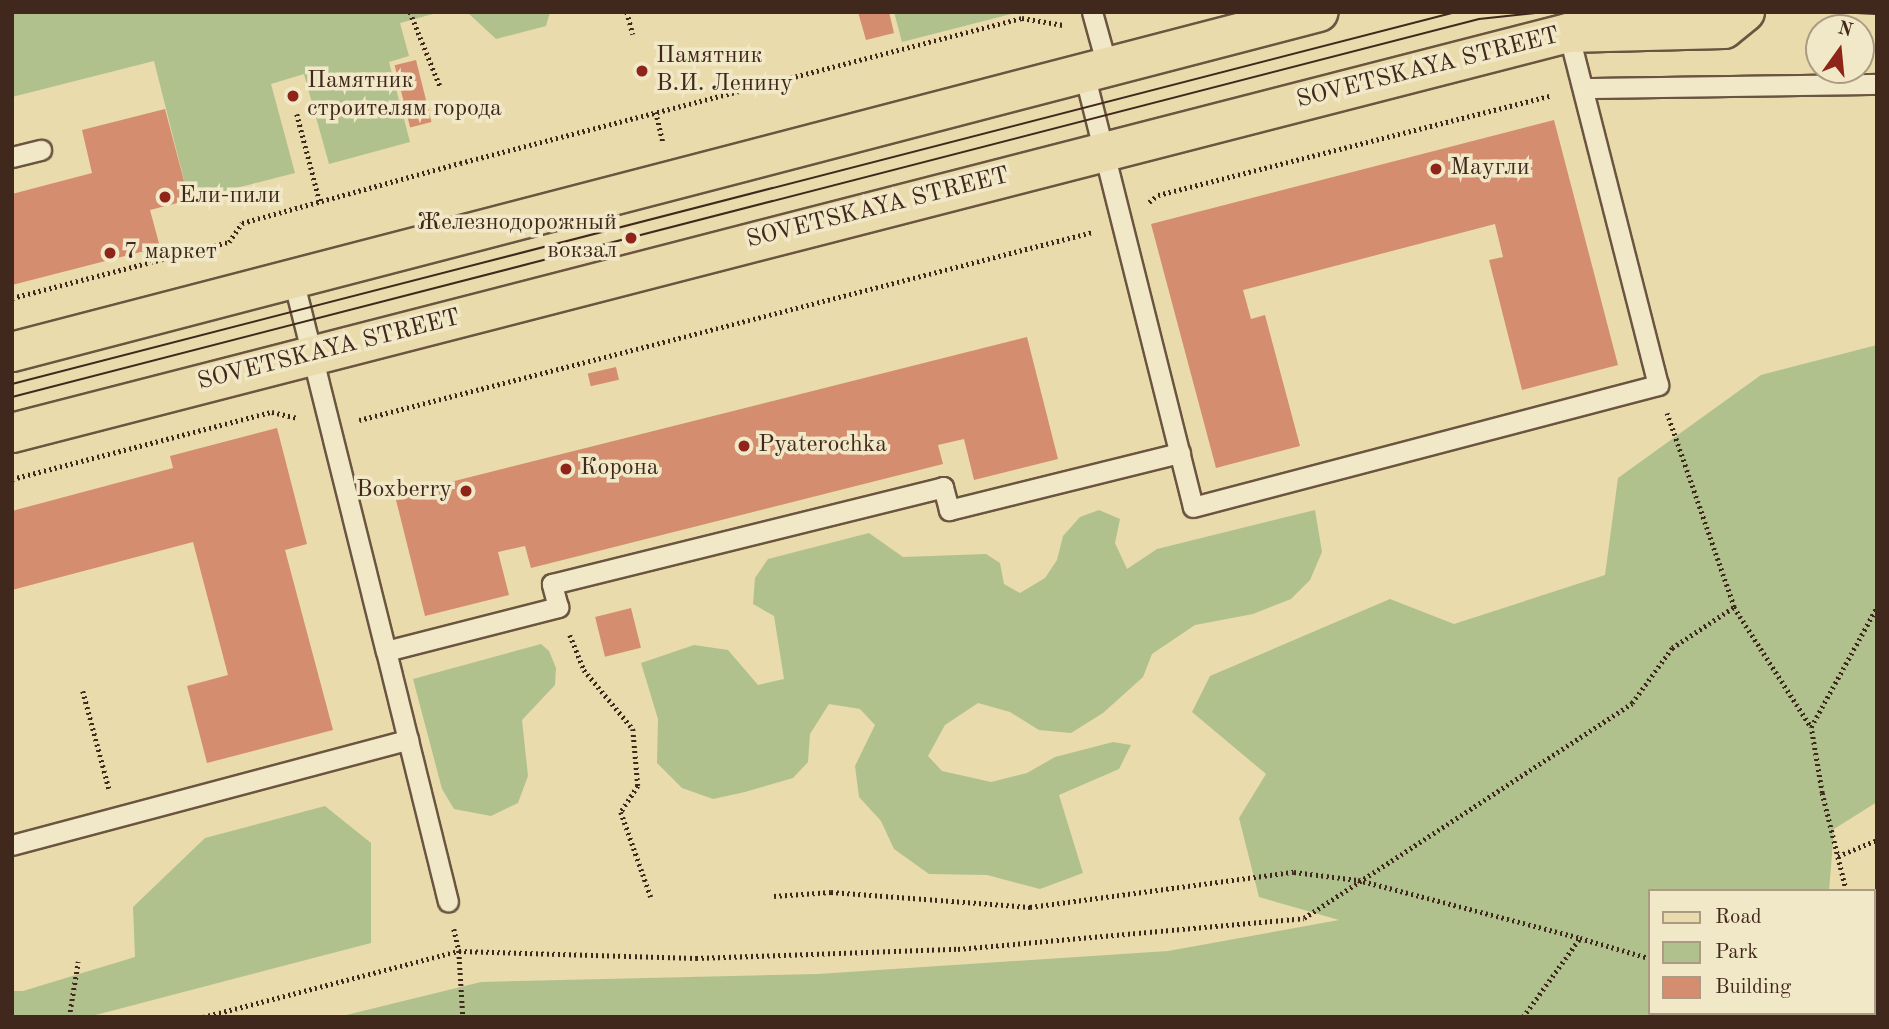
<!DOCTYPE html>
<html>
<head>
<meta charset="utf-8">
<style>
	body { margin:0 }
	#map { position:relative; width:1889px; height:1029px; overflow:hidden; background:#e9dbab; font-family:"Old Standard TT",serif }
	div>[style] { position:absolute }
	.green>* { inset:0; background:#b0c18e }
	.building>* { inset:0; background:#d48e6f; transform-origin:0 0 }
	.path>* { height:4.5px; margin-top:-2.25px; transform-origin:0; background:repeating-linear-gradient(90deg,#41281c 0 2px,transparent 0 5.5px) }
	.roads { filter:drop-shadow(2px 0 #6b5540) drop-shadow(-2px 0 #6b5540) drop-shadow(0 2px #6b5540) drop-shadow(0 -2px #6b5540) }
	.service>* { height:19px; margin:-9.5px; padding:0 9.5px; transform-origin:9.5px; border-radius:9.5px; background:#f1e8c8 }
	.primary>* { height:38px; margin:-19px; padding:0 19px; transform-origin:19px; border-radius:19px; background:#e9dbab }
	.tram>* { height:2px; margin:-1px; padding:0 1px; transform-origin:1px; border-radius:1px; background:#41281c }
	.dots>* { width:19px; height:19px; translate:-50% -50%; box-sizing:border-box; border:4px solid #f1e8c8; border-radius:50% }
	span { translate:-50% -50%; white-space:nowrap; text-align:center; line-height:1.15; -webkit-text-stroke:7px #f1e8c8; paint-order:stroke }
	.poi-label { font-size:24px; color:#41281c }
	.left { translate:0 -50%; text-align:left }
	.right { translate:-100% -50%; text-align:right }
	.street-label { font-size:24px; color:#41281c }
	.frame { position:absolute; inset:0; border:14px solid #41281c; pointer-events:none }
	.legend { position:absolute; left:1648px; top:889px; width:228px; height:126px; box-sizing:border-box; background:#f1e8c8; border:2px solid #ab9b83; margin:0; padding:9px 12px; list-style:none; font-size:21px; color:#41281c }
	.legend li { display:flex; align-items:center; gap:14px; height:35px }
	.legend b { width:35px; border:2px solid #ab9b83 }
	.north { position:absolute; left:1805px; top:14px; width:70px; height:70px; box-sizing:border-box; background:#f1e8c8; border:2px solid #ab9b83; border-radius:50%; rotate:15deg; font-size:19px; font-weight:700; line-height:28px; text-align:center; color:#41281c }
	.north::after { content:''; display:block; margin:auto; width:24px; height:32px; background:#8f2418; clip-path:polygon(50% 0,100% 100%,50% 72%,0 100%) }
</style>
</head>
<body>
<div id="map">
	<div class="green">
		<div style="clip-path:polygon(12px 12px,440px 12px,400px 23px,409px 56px,389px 62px,410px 142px,329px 164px,304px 74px,271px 84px,295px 173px,189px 200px,154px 61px,12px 97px)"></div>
		<div style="clip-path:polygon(467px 12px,550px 12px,546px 26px,496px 39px)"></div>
		<div style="clip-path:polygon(894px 12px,1019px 12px,902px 42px)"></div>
		<div style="clip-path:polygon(1877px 345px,1877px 802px,1834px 829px,1829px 891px,1649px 891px,1649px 1013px,1873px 1013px,1873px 975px,1877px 977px,1877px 1017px,338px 1017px,481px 982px,818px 974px,1168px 951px,1339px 920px,1259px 897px,1239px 818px,1266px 774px,1192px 712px,1210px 676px,1390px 599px,1454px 624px,1605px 575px,1618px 478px,1761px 375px)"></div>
		<div style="clip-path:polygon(1099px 510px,1120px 519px,1115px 543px,1127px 569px,1157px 549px,1315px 510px,1322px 552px,1310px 580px,1291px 599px,1253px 614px,1195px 625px,1152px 654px,1143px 677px,1103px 713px,1071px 733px,1039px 730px,1010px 712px,978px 703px,945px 725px,928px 756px,942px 771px,991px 782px,1027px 773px,1055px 757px,1113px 742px,1131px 745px,1119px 769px,1059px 795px,1083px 873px,1040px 889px,987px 875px,929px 874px,894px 849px,881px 821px,859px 797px,855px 766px,875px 725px,860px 709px,829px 704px,810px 734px,808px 762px,793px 778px,745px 792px,713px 799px,682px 788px,657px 763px,658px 719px,641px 663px,694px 645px,728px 650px,758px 685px,784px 679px,774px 616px,753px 604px,755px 578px,768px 559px,869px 533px,903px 557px,986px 554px,1000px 563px,1004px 584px,1020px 593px,1045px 578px,1057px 560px,1063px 536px,1080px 517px)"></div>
		<div style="clip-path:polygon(541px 644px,549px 651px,556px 668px,555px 685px,522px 720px,528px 776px,518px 803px,491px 816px,454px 809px,442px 789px,413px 679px)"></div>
		<div style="clip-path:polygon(325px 806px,371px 843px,371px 943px,88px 1017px,12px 1017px,12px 991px,23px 991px,135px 957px,133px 907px,205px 838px)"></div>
	</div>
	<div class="building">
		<div style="clip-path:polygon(858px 12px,889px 12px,894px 33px,866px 40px)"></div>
		<div style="left:416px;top:60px;width:64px;height:22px;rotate:76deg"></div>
		<div style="clip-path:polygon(165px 109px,189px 200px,150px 210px,160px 247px,12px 285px,12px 194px,92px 173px,82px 130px)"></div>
		<div style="clip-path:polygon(1554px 120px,1618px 365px,1522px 390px,1489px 260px,1503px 257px,1495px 224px,1243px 290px,1251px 319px,1265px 315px,1300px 446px,1216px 468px,1151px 224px)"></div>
		<div style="clip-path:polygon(1027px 337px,1058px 459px,974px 480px,964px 439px,938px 445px,943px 464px,531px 568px,525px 546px,498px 552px,509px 595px,425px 616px,395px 496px)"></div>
		<div style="left:616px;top:367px;width:13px;height:29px;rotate:77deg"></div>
		<div style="clip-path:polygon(277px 428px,307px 544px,285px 550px,333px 730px,207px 763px,187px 686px,228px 675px,193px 542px,12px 590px,12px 511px,173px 468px,170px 456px)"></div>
		<div style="left:631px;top:608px;width:41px;height:37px;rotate:76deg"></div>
	</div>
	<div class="path">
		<div style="left:410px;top:12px;width:80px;rotate:67.9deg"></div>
		<div style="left:627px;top:12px;width:23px;rotate:75deg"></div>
		<div style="left:656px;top:112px;width:31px;rotate:77deg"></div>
		<div style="left:297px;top:114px;width:91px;rotate:75.4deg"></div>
		<div style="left:1149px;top:202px;width:11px;rotate:-38deg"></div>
		<div style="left:1158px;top:195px;width:406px;rotate:-14.2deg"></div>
		<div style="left:12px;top:298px;width:224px;rotate:-14.5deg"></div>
		<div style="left:229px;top:242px;width:23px;rotate:-56deg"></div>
		<div style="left:242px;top:223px;width:226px;rotate:-15.4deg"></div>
		<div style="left:460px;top:163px;width:580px;rotate:-14.47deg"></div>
		<div style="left:1022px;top:18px;width:42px;rotate:9.7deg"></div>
		<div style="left:359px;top:420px;width:758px;rotate:-14.37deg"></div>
		<div style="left:12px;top:479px;width:268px;rotate:-14.5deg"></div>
		<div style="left:272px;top:412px;width:26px;rotate:13deg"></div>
		<div style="left:1734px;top:607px;width:143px;rotate:57.3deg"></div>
		<div style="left:570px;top:635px;width:38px;rotate:68deg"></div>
		<div style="left:584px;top:670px;width:77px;rotate:50.3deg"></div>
		<div style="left:633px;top:729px;width:57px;rotate:85deg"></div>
		<div style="left:638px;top:786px;width:31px;rotate:123deg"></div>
		<div style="left:621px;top:812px;width:90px;rotate:70.6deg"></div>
		<div style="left:83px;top:691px;width:101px;rotate:75.1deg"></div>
		<div style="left:1838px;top:856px;width:42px;rotate:-22.3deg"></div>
		<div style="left:1846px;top:891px;width:101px;rotate:-103.8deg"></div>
		<div style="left:1822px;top:793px;width:67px;rotate:-99.5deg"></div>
		<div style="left:1811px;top:727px;width:137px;rotate:-61.2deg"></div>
		<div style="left:774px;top:896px;width:57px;rotate:-4deg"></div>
		<div style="left:831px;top:892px;width:200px;rotate:4.3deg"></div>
		<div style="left:1030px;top:907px;width:266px;rotate:-7.6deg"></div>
		<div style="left:1294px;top:872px;width:64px;rotate:7.1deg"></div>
		<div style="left:1358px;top:880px;width:229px;rotate:14.6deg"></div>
		<div style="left:454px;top:929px;width:23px;rotate:77deg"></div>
		<div style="left:459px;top:951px;width:66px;rotate:86.5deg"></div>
		<div style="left:1804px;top:1013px;width:9px;rotate:27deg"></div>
		<div style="left:1869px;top:1013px;width:8px;rotate:30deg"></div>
		<div style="left:69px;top:1017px;width:56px;rotate:-80.7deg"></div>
		<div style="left:203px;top:1017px;width:264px;rotate:-14.5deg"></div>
		<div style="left:459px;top:951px;width:237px;rotate:1.7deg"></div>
		<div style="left:696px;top:958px;width:262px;rotate:-2deg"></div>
		<div style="left:958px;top:949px;width:347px;rotate:-5.1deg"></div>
		<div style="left:1304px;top:918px;width:392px;rotate:-33.2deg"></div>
		<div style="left:1632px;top:703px;width:68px;rotate:-54deg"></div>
		<div style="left:1672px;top:648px;width:74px;rotate:-33.5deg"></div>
		<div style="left:1734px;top:607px;width:205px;rotate:-109.1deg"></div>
		<div style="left:1523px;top:1017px;width:97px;rotate:-54.2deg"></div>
		<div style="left:1580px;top:938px;width:72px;rotate:16.2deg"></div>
		<div style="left:1836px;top:1017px;width:9px;rotate:-27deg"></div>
	</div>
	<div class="roads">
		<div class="service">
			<div style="left:1092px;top:12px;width:56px;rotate:74.5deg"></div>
			<div style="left:1084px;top:73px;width:447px;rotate:75.9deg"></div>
			<div style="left:1193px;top:507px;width:481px;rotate:-14.7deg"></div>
			<div style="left:1658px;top:385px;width:363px;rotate:-104.3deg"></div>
			<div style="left:1584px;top:88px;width:293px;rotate:-0.8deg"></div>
			<div style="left:12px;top:157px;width:30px;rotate:-14deg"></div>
			<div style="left:293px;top:279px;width:383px;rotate:76deg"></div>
			<div style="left:386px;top:651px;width:178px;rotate:-14.3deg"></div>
			<div style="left:558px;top:607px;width:24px;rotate:-105deg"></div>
			<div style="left:552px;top:584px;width:403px;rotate:-13.9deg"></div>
			<div style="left:943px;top:487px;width:24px;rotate:75deg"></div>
			<div style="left:949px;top:510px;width:238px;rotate:-13.9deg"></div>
			<div style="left:386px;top:651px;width:258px;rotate:76.1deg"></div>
			<div style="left:12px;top:845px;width:410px;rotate:-14.9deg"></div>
		</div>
		<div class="primary">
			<div style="left:12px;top:352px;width:1350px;rotate:-14.58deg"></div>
			<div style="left:12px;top:433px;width:1607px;rotate:-14.42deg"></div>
			<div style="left:1568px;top:33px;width:156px;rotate:-1.5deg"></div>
			<div style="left:1724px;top:29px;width:27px;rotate:-39deg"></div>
		</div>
	</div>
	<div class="tram">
		<div style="left:1835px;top:12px;width:42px;rotate:2.7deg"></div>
		<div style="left:12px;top:384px;width:1491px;rotate:-14.45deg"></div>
		<div style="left:12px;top:397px;width:1515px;rotate:-14.45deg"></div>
		<div style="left:1479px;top:19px;width:66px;rotate:-6.1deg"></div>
	</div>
	<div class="dots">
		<div style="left:642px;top:71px;background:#8f2418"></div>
		<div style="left:293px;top:96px;background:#8f2418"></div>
		<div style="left:1436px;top:169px;background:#8f2418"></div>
		<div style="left:165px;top:197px;background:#8f2418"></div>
		<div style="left:631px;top:238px;background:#8f2418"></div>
		<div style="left:110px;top:253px;background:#8f2418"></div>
		<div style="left:744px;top:446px;background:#8f2418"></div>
		<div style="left:566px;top:469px;background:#8f2418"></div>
		<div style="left:466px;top:491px;background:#8f2418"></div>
	</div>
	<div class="poi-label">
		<span class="left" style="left:656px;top:71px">Памятник<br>В.И. Ленину</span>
		<span class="left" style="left:307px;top:96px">Памятник<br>строителям города</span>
		<span class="left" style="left:1450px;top:169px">Маугли</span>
		<span class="left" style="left:179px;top:197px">Ели-пили</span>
		<span class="right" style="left:617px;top:238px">Железнодорожный<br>вокзал</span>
		<span class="left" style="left:124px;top:253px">7 маркет</span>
		<span class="left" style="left:758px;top:446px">Pyaterochka</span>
		<span class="left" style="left:580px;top:469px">Корона</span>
		<span class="right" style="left:452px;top:491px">Boxberry</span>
	</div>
	<div class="street-label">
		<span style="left:1428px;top:69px;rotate:-14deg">SOVETSKAYA STREET</span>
		<span style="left:878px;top:209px;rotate:-14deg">SOVETSKAYA STREET</span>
		<span style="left:329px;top:351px;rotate:-14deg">SOVETSKAYA STREET</span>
	</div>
	<div class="frame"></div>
	<ul class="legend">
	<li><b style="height:9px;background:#e9dbab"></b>Road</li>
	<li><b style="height:19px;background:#b0c18e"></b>Park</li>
	<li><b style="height:19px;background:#d48e6f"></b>Building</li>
	</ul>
	<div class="north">N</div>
</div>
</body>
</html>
